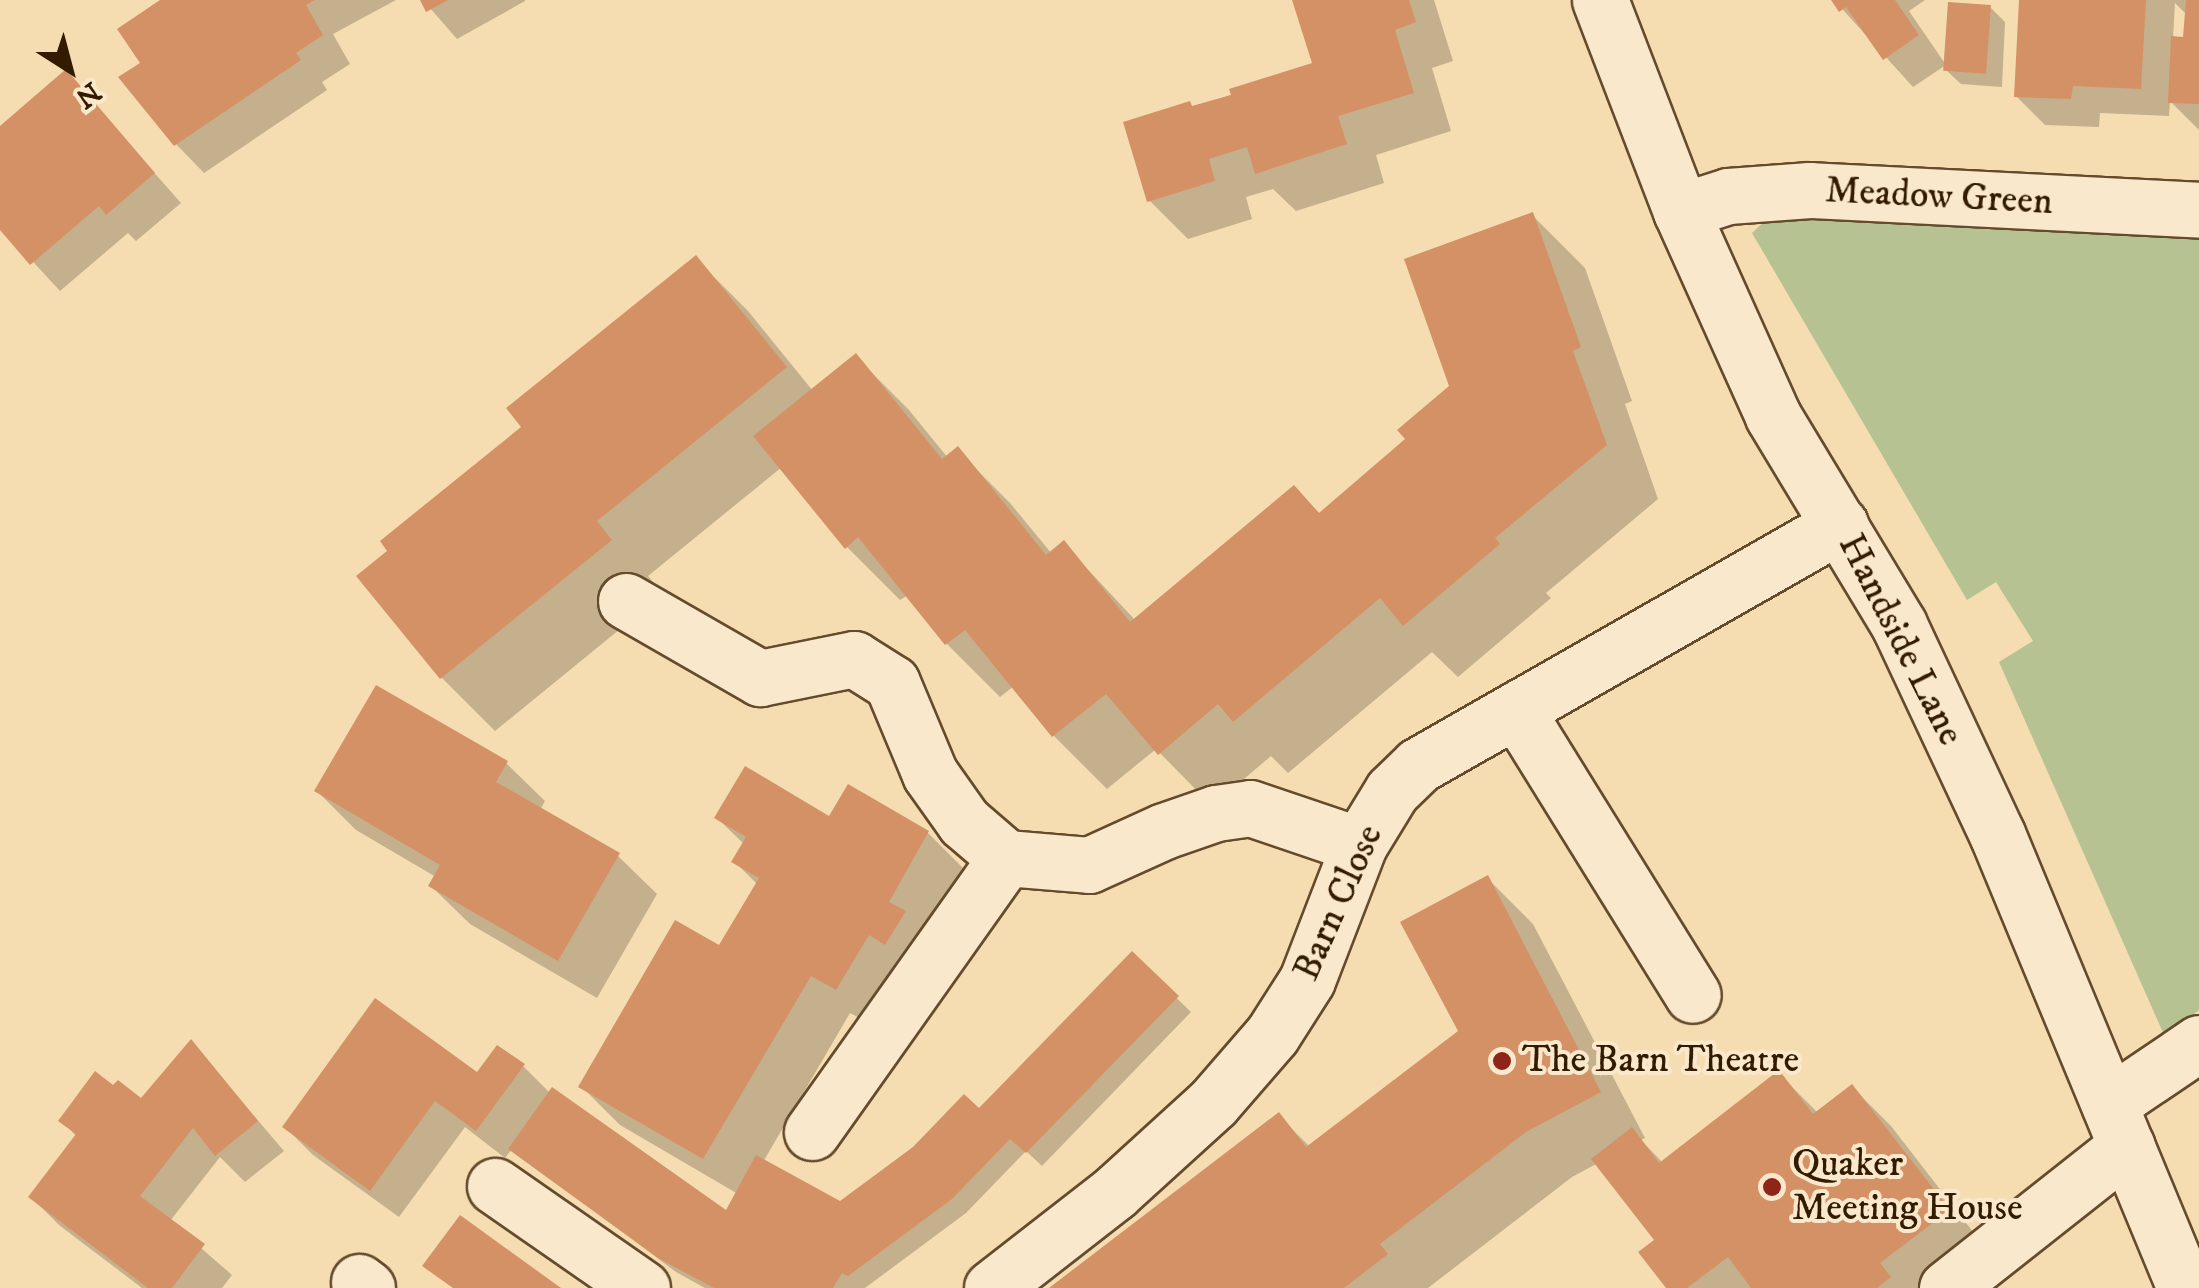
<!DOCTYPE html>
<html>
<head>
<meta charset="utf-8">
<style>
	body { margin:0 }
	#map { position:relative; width:2199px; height:1288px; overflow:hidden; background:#f6dcb1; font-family:"IM FELL DW Pica",serif }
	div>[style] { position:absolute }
	.green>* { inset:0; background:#b6c291 }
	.shadow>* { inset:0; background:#0003 }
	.building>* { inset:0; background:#d49165; transform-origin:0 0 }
	.roads { filter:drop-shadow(2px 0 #644b2c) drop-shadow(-2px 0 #644b2c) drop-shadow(0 2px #644b2c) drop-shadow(0 -2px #644b2c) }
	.minor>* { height:55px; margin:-27.5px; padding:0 27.5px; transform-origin:27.5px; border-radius:27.5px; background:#f9e8cc }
	.dots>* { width:28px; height:28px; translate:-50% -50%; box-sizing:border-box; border:5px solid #f9e8cc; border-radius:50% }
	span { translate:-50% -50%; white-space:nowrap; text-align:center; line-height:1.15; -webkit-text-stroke:8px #f9e8cc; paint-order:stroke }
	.street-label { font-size:38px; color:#331b00 }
	.poi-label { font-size:38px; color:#331b00 }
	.left { translate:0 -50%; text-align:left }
	.north { position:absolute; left:20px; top:20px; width:100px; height:100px; -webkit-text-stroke:8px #f9e8cc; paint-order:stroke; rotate:144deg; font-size:28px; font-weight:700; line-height:40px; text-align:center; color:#331b00 }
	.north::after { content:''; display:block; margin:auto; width:35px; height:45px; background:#331b00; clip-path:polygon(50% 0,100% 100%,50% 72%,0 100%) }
</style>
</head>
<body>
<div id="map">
	<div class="green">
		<div style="clip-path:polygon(1794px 209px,2199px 233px,2199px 1010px,2165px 1037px,1999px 662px,2033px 641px,1996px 582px,1967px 600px,1752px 233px,1769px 217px)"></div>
	</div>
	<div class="shadow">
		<div style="clip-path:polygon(165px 0,396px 0,333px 34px,350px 64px,322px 82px,327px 90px,204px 173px,176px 144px,143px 63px)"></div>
		<div style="clip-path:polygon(423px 0,525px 0,525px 1px,457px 39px)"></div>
		<div style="clip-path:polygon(1295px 0,1434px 0,1453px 61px,1432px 68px,1451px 131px,1376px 155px,1384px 183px,1296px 211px,1273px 189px,1246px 197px,1252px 219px,1188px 239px,1149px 200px,1194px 108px,1315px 65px)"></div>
		<div style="clip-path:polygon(1834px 0,1925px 0,1909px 11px,1946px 65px,1913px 87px)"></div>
		<div style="clip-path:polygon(evenodd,2021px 0,2199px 0,2199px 130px,2170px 101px,2169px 116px,2100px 113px,2099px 127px,2045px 125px,2016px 96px,2021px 0,2175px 3px,2187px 15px,2186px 39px,2173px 39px,2175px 3px)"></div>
		<div style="clip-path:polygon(1990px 7px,2005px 22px,2002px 87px,1961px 84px,1946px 70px)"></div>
		<div style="clip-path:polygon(66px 73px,181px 203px,136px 241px,128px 233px,60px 291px,0 226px,0 130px)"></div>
		<div style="clip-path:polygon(1532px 215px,1585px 268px,1632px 401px,1625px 404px,1658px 499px,1546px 593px,1551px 598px,1458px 677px,1432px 652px,1288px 773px,1271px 756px,1212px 806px,1156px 749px,1107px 789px,1054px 736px,1014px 686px,1000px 697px,947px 644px,908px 595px,900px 600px,847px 547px,782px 467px,648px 576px,663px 594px,495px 731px,442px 678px,359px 576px,524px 428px,695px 258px,748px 311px,813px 391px,856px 357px,909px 410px,948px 458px,957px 450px,1010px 503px,1052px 554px,1064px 544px,1136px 621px,1294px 488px,1320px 514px,1408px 439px,1452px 387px)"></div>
		<div style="clip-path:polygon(506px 763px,545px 801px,540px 810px,618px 856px,657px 894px,597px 998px,470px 924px,431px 886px,436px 877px,356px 830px,317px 791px)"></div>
		<div style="clip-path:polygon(849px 787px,928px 833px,967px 872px,876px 1027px,850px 1013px,763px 1162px,840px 1204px,979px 1112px,1132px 955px,1191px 1012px,1042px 1166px,1026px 1151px,966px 1213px,865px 1288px,705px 1288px,676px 1272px,512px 1149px,505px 1158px,465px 1127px,399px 1217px,313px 1155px,285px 1127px,523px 1066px,550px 1093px,727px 1214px,738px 1194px,620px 1125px,581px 1086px,720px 949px,758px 885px,735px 862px,745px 845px,717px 818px,830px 819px)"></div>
		<div style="clip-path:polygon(1487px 878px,1533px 924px,1645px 1138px,1641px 1140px,1663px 1163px,1779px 1074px,1818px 1113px,1852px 1087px,1891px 1126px,1987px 1250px,1937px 1288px,1669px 1288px,1658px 1241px,1598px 1163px,1572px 1177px,1428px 1288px,1053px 1288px,1278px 1115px,1310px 1147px,1461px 1031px)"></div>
		<div style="clip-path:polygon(192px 1043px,284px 1151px,245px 1182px,220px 1157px,170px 1221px,232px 1275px,222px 1288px,142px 1288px,59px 1225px,31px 1197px,77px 1137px,61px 1120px,141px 1101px)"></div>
	</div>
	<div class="building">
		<div style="clip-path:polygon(160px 0,315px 0,306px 5px,323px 35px,296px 53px,301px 60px,174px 146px,118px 77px,140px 63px,117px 29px)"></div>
		<div style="clip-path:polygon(420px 0,448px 0,426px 12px)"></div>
		<div style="clip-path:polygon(1292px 0,1409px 0,1416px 22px,1395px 30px,1414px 93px,1338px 116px,1347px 144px,1255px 174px,1247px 147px,1209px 159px,1215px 181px,1147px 202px,1123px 122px,1190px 101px,1192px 106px,1231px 95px,1229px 89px,1312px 63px)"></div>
		<div style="clip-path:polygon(1831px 0,1895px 0,1919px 35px,1883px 60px,1846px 7px,1839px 12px)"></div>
		<div style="clip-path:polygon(2019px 0,2146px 0,2141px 89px,2073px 86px,2071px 99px,2014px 97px)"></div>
		<div style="clip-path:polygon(2186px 0,2199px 0,2199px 104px,2168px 103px,2171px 36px,2183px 37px)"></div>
		<div style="left:1948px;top:2px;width:43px;height:69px;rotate:4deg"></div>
		<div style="clip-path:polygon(66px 69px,155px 173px,106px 215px,99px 206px,30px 265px,0 230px,0 126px)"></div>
		<div style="clip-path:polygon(1533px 212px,1581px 347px,1573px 351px,1607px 445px,1495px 538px,1500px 544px,1403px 626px,1380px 598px,1233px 722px,1218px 704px,1158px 755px,1106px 694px,1052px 737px,965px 630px,945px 645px,858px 537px,845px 549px,753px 436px,856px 353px,942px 459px,958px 446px,1046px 555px,1064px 540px,1130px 622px,1294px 485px,1319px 513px,1405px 439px,1397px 430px,1449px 386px,1404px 259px)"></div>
		<div style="clip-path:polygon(696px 255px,787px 367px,597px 521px,612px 540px,440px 679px,356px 576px,387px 551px,380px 541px,521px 427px,506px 408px)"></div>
		<div style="clip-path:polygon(376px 685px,508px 761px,496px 782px,620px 853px,558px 961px,428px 886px,440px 865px,314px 791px)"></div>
		<div style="clip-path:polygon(745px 766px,829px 816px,848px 784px,929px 831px,889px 902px,906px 911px,885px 945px,869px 935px,836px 990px,811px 976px,703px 1159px,578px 1087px,675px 920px,719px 945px,759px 878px,731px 862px,746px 837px,714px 818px)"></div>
		<div style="clip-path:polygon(1488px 875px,1601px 1092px,1526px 1132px,1380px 1244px,1388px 1254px,1344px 1288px,1049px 1288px,1279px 1112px,1306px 1147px,1458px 1031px,1400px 922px)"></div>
		<div style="clip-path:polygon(1132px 951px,1179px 996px,1026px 1153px,1010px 1139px,952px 1199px,848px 1276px,842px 1273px,833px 1288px,714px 1288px,658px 1258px,508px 1149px,552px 1087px,726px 1210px,756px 1155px,840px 1201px,913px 1147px,964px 1094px,979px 1108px)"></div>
		<div style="clip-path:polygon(375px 998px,477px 1072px,497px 1045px,525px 1064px,476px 1131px,435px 1101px,370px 1191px,282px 1127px)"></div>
		<div style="clip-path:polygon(191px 1039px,258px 1121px,215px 1156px,193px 1128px,140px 1196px,205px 1244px,172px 1288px,148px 1288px,28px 1197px,76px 1134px,58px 1121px,95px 1071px,113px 1085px,118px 1080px,141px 1098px)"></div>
		<div style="clip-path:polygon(1779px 1070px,1813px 1114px,1852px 1084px,1950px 1210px,1880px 1263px,1891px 1277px,1877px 1288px,1751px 1288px,1728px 1257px,1687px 1288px,1666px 1288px,1638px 1252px,1654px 1240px,1591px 1159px,1632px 1127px,1659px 1163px)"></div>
		<div style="clip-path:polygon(460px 1215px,561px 1288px,453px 1288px,422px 1266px)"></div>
	</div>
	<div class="roads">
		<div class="minor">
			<div style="left:1600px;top:0;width:226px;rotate:69deg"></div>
			<div style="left:1681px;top:211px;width:225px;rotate:65.8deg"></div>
			<div style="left:1773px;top:416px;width:244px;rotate:58.9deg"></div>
			<div style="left:1899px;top:625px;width:231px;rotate:64.9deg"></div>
			<div style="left:1997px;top:834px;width:491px;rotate:67.5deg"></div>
			<div style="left:1681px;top:211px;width:49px;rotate:-17.7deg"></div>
			<div style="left:1728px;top:196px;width:82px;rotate:-4.2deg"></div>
			<div style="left:1810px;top:190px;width:390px;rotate:2.9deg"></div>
			<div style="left:626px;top:601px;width:155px;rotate:29.9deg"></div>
			<div style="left:760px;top:678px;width:96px;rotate:-11.4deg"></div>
			<div style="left:854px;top:659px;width:45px;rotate:32.3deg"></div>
			<div style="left:892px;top:683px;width:99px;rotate:67.3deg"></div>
			<div style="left:930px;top:774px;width:59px;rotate:54.7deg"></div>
			<div style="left:964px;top:822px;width:55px;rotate:40.6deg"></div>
			<div style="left:1006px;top:858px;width:83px;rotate:4.8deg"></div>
			<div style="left:1089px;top:865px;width:82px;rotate:-24.4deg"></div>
			<div style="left:1164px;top:831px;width:55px;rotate:-19.1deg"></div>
			<div style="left:1216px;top:813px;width:34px;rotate:-8deg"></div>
			<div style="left:1250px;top:808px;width:115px;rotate:18.7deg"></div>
			<div style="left:1516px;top:710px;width:335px;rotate:58.2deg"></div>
			<div style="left:2109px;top:1104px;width:109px;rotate:-34.1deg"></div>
			<div style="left:812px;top:1132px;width:336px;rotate:-54.7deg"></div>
			<div style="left:495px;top:1186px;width:179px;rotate:34.8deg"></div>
			<div style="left:359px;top:1282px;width:10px;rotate:37deg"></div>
			<div style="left:992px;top:1288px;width:155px;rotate:-37.9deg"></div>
			<div style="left:1114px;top:1193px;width:134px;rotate:-42.3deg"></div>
			<div style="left:1213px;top:1103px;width:90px;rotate:-49.1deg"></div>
			<div style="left:1272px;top:1035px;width:65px;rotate:-57.5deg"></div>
			<div style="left:1307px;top:980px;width:145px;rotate:-68.9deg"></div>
			<div style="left:1359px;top:845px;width:63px;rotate:-58.6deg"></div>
			<div style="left:1392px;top:791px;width:37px;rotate:-44deg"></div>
			<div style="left:1419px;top:765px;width:485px;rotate:-29.7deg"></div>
			<div style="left:1947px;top:1288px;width:229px;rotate:-38.3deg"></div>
		</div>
	</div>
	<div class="dots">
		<div style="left:1502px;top:1061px;background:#8f2418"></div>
		<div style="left:1772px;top:1187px;background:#8f2418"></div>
	</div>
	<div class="street-label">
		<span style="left:1939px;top:197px;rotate:3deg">Meadow Green</span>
		<span style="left:1900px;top:640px;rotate:63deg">Handside Lane</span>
		<span style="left:1339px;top:903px;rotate:-66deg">Barn Close</span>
	</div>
	<div class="poi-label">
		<span class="left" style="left:1522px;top:1061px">The Barn Theatre</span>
		<span class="left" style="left:1792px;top:1187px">Quaker<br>Meeting House</span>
	</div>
	<div class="north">N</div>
</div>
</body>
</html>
